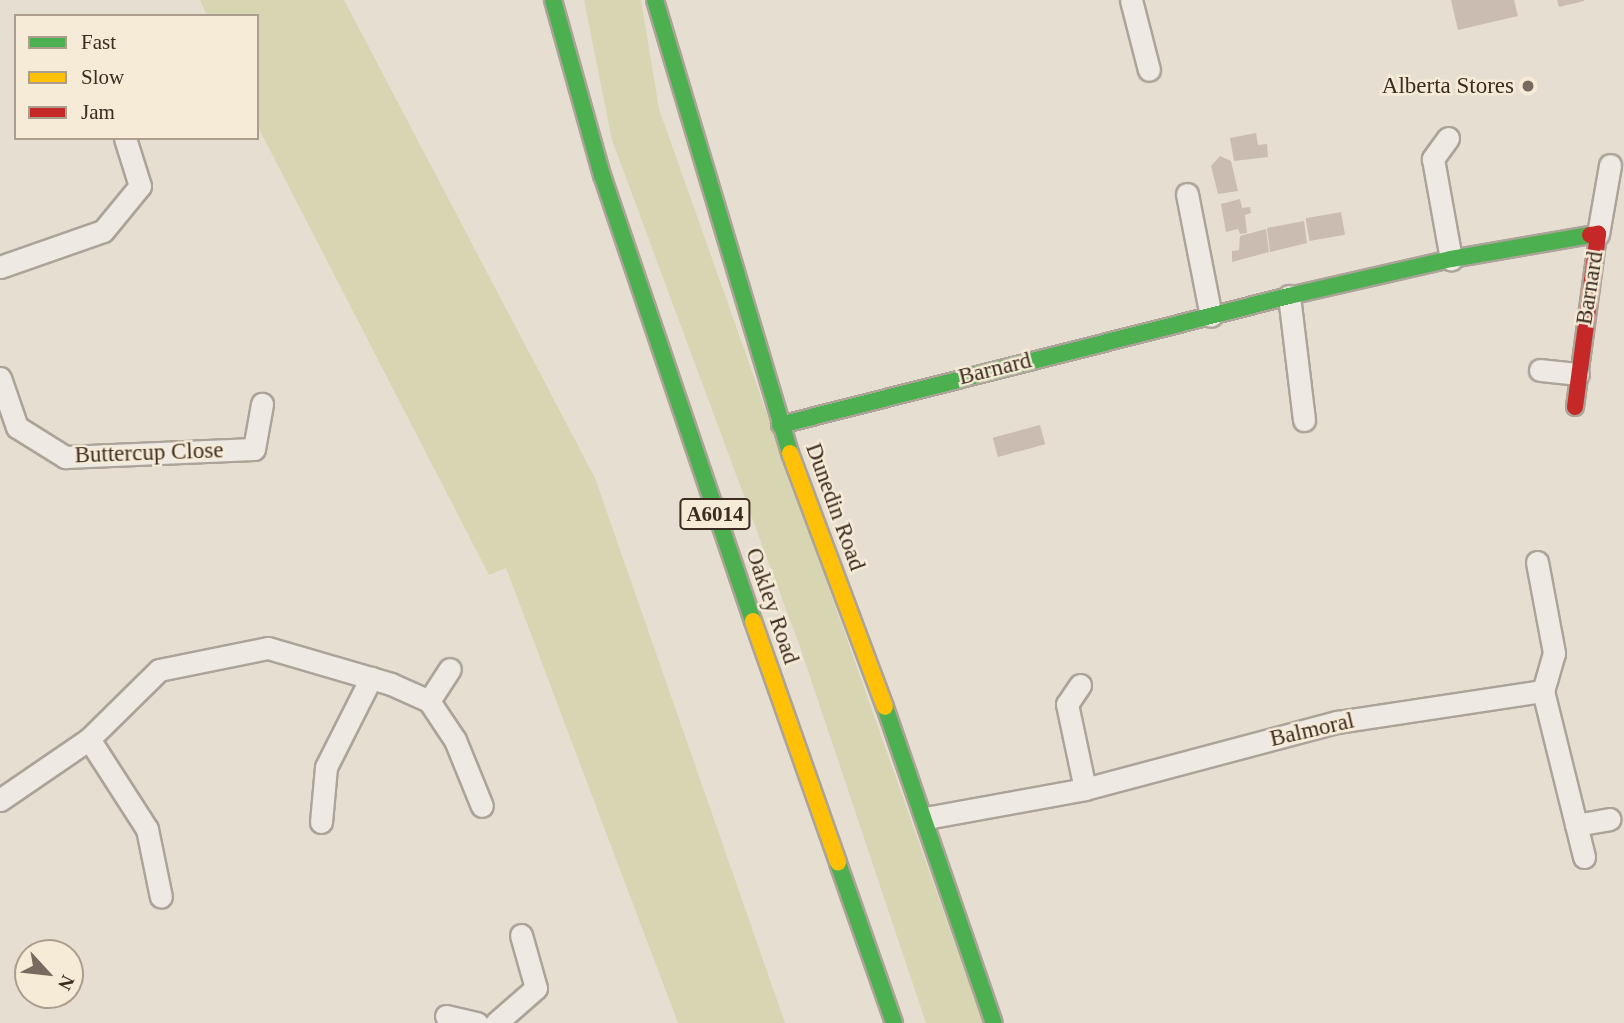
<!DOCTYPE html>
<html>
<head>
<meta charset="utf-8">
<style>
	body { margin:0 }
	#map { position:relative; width:1624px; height:1023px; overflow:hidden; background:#e6ded1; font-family:Georgia,serif }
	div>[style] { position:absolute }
	.green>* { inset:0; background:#d8d5b3 }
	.building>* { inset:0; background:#cabcb1; transform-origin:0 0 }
	.roads { filter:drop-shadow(2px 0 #aca399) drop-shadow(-2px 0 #aca399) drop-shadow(0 2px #aca399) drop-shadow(0 -2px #aca399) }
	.street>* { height:21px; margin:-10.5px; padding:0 10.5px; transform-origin:10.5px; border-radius:10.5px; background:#eee9e2 }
	.fast>* { height:16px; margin:-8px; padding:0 8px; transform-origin:8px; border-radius:8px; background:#4caf50 }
	.slow>* { height:16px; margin:-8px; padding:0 8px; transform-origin:8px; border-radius:8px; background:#ffc107 }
	.jam>* { height:16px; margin:-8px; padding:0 8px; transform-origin:8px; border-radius:8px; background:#c62828 }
	.dots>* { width:19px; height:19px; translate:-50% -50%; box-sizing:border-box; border:4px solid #f6ebd7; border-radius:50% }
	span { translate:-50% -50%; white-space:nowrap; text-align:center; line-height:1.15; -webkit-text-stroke:5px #f6ebd7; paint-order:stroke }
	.shield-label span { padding:2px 5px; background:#f6ebd7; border:2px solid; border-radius:5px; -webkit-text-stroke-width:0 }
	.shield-label { font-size:21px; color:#3c2b20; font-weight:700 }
	.poi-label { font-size:23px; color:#3c2b20 }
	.right { translate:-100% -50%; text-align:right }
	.street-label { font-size:23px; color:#3c2b20 }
	.legend { position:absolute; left:14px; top:14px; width:245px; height:126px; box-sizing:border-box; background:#f6ebd7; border:2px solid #ac9e8e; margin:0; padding:9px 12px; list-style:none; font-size:21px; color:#3c2b20 }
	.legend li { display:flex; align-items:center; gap:14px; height:35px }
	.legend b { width:35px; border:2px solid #ac9e8e }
	.north { position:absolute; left:14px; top:939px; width:70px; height:70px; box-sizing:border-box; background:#f6ebd7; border:2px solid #ac9e8e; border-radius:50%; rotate:117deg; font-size:19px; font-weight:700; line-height:28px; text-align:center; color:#3c2b20 }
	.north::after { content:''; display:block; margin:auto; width:24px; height:32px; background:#786a5e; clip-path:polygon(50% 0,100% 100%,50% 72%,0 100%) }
</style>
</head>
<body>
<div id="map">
	<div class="green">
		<div style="clip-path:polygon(200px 0,344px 0,595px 478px,785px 1023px,678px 1023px,506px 568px,489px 575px,257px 125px,257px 16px,207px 16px)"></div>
		<div style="clip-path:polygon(584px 0,641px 0,659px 109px,983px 1023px,926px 1023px,800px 647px,612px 140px)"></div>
	</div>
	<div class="building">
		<div style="clip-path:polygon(1451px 0,1514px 0,1518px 16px,1458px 30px)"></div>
		<div style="clip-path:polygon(1557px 0,1584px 0,1584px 1px,1559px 7px)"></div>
		<div style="clip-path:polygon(1256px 133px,1258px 145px,1267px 144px,1268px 157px,1234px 161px,1230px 138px)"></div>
		<div style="clip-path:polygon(1220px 156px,1231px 161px,1238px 191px,1218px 194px,1211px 166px)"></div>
		<div style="clip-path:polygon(1240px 199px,1242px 208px,1250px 207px,1251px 213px,1245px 215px,1247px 233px,1240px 234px,1238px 229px,1226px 232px,1221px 204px)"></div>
		<div style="left:1341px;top:212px;width:23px;height:36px;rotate:80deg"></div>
		<div style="clip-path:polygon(1304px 221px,1307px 243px,1270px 252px,1267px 228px)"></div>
		<div style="clip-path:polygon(1266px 229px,1269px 252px,1232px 262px,1232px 251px,1239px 250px,1240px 236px)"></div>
		<div style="left:1040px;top:425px;width:20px;height:49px;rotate:75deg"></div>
	</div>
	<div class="roads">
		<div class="street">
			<div style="left:1131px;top:0;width:72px;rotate:75.6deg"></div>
			<div style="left:1448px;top:138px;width:26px;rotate:126deg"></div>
			<div style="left:1433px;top:159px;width:102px;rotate:79.8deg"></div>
			<div style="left:1187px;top:194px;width:124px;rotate:78.9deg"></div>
			<div style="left:1598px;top:234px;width:70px;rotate:-80.1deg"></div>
			<div style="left:0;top:267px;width:109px;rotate:-19.3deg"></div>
			<div style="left:103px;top:231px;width:58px;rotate:-50.6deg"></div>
			<div style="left:140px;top:186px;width:50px;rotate:-107.4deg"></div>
			<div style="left:1289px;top:296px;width:125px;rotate:83.1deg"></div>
			<div style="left:1540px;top:370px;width:38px;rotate:6deg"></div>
			<div style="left:0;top:378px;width:52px;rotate:70.9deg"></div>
			<div style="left:17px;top:427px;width:57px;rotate:32deg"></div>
			<div style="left:65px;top:457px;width:189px;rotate:-2.4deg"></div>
			<div style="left:254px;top:449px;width:46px;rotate:-79.9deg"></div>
			<div style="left:1537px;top:562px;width:93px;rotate:79.4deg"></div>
			<div style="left:1554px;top:653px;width:40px;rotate:106deg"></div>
			<div style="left:1080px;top:685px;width:23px;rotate:124deg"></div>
			<div style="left:1067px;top:704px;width:87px;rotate:78deg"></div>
			<div style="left:429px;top:701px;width:38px;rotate:-57deg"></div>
			<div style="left:89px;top:739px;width:107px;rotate:57.2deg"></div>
			<div style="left:147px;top:829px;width:69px;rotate:78.4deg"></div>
			<div style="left:0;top:800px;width:108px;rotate:-34.4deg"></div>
			<div style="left:89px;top:739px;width:98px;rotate:-44.6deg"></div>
			<div style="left:159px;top:670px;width:111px;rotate:-11.4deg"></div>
			<div style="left:268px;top:648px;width:128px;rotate:16.3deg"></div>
			<div style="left:391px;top:684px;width:42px;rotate:24.1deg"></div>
			<div style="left:429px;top:701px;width:47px;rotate:56.3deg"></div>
			<div style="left:455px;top:740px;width:71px;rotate:67.8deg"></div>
			<div style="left:926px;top:818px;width:162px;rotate:-10.3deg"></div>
			<div style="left:1085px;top:789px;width:261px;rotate:-14.9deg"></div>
			<div style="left:1337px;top:722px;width:208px;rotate:-8.6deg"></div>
			<div style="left:1543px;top:691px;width:171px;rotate:76.1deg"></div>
			<div style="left:321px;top:822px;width:55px;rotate:-84.8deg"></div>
			<div style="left:326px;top:767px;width:100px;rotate:-63.2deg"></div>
			<div style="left:1576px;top:825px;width:34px;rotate:-10deg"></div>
			<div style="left:446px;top:1016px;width:32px;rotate:13deg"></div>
			<div style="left:496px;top:1023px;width:53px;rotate:-41.2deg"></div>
			<div style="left:536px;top:988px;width:55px;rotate:-105.8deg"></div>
		</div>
		<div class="fast">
			<div style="left:553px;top:0;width:182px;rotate:74.4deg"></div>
			<div style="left:602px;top:175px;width:471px;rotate:71.3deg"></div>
			<div style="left:655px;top:0;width:473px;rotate:73.4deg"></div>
			<div style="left:780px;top:425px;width:525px;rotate:-14.22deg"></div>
			<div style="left:1289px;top:296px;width:166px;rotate:-12.9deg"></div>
			<div style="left:1451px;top:259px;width:141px;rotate:-9.8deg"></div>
			<div style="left:885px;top:707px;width:334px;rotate:71deg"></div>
			<div style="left:838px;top:863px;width:170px;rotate:70.7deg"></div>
		</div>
		<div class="slow">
			<div style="left:790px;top:453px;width:271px;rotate:69.5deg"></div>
			<div style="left:753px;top:621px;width:256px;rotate:70.6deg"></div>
		</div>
		<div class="jam">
			<div style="left:1575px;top:407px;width:175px;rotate:-82.4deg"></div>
			<div style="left:1598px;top:234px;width:8px;rotate:173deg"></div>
		</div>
	</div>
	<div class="dots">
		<div style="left:1528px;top:86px;background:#786a5e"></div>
	</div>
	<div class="shield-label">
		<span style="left:715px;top:514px">A6014</span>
	</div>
	<div class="poi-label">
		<span class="right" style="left:1514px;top:86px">Alberta Stores</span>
	</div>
	<div class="street-label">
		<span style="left:1590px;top:288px;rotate:-81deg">Barnard</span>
		<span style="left:995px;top:369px;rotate:-14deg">Barnard</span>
		<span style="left:149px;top:453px;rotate:-2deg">Buttercup Close</span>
		<span style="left:835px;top:507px;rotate:70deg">Dunedin Road</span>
		<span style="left:772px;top:606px;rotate:71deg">Oakley Road</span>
		<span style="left:1312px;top:730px;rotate:-13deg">Balmoral</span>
	</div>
	<ul class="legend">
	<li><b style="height:9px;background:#4caf50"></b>Fast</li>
	<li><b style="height:9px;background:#ffc107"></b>Slow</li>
	<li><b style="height:9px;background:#c62828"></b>Jam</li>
	</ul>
	<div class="north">N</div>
</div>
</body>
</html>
